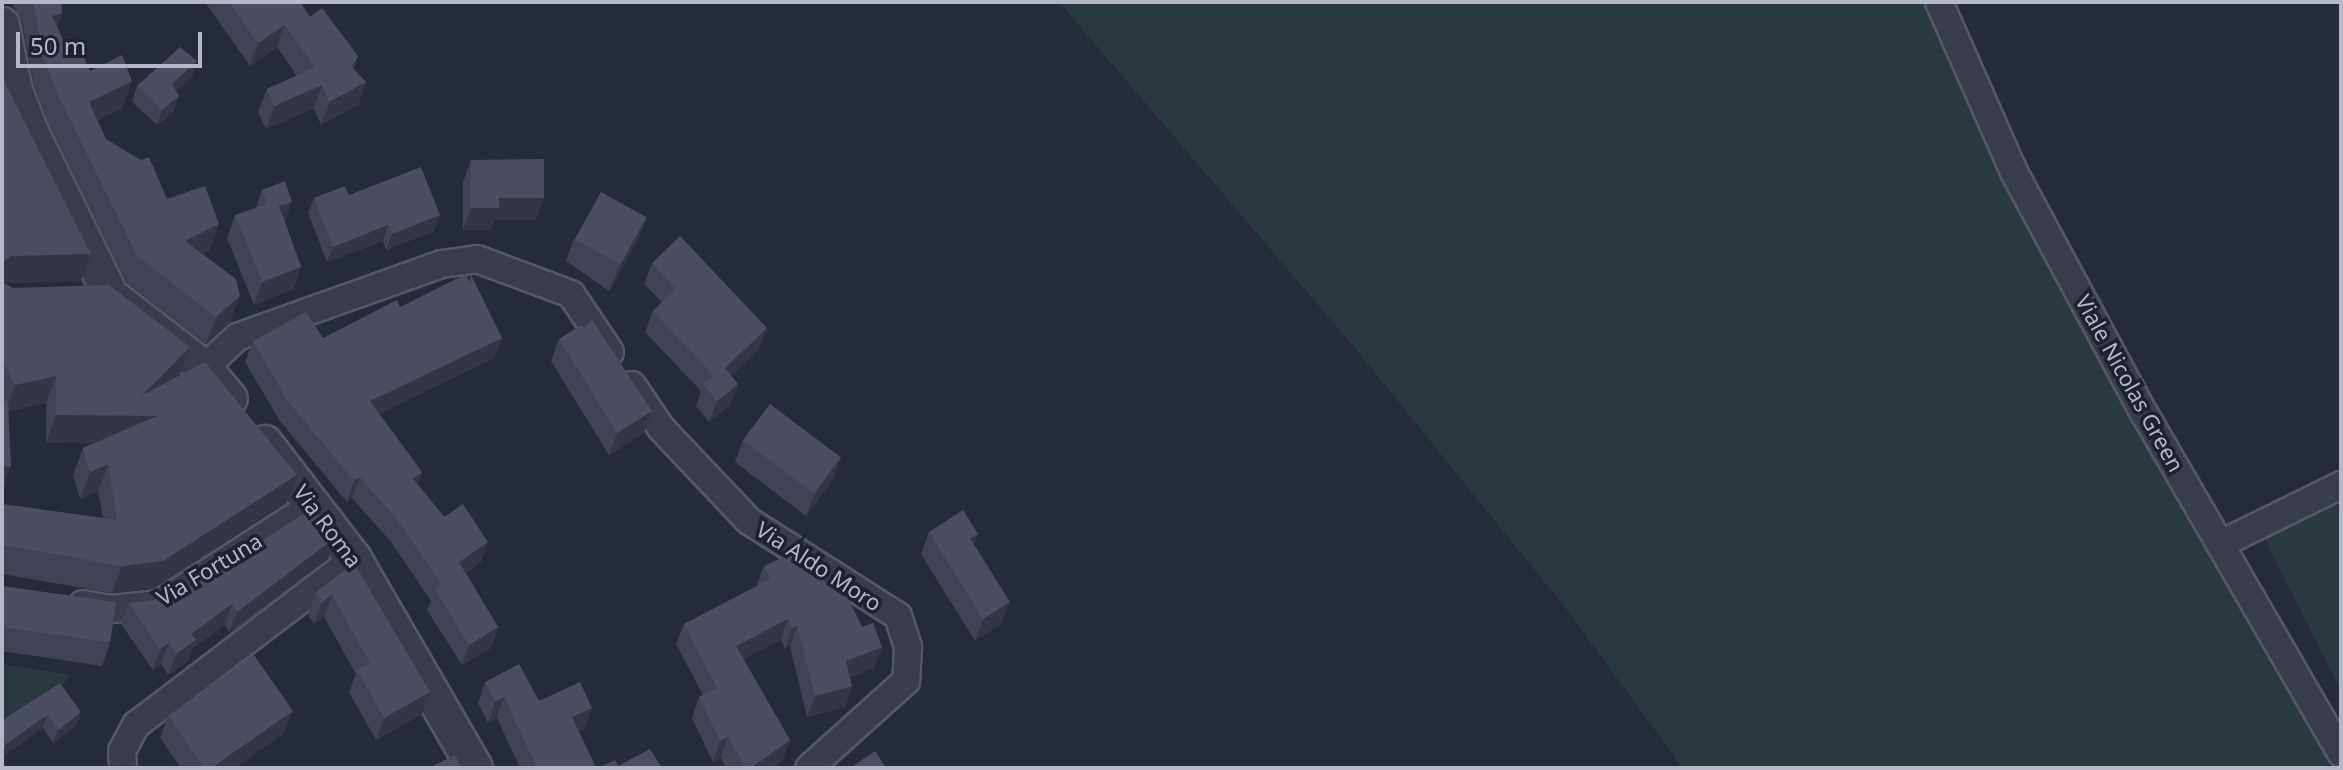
<!DOCTYPE html>
<html>
<head>
<meta charset="utf-8">
<style>
	body { margin:0 }
	#map { position:relative; width:2343px; height:770px; overflow:hidden; background:#262b3a; font-family:"Noto Sans",sans-serif }
	div>[style] { position:absolute }
	.green>* { inset:0; background:#2a393e }
	.roads { filter:drop-shadow(2px 0 #545865) drop-shadow(-2px 0 #545865) drop-shadow(0 2px #545865) drop-shadow(0 -2px #545865) }
	.minor>* { height:26px; margin:-13px; padding:0 13px; transform-origin:13px; border-radius:13px; background:#393d4a }
	.tertiary>* { height:34px; margin:-17px; padding:0 17px; transform-origin:17px; border-radius:17px; background:#393d4a }
	.wall>* { inset:0; background:#404353 }
	.shaded-wall>* { inset:0; background:#343743 }
	.building>* { inset:0; background:#4a4e60; transform-origin:0 0 }
	span { translate:-50% -50%; white-space:nowrap; text-align:center; line-height:1.15; -webkit-text-stroke:7px #1e222f; paint-order:stroke }
	.street-label { font-size:22px; color:#b5b8c6 }
	.frame { position:absolute; inset:0; border:4px solid #b5b8c6; pointer-events:none }
	.scale { position:absolute; left:16px; top:32px; width:186px; height:36px; box-sizing:border-box; border:4px solid #b5b8c6; border-top:0; padding-left:10px; font-size:24px; line-height:28px; white-space:nowrap; color:#b5b8c6; -webkit-text-stroke:6px #1e222f; paint-order:stroke }
</style>
</head>
<body>
<div id="map">
	<div class="green">
		<div style="clip-path:polygon(1059px 2px,1939px 2px,2014px 172px,2341px 753px,2341px 768px,1683px 768px,1564px 606px,1354px 347px)"></div>
		<div style="clip-path:polygon(2341px 497px,2341px 691px,2263px 536px)"></div>
		<div style="clip-path:polygon(2px 664px,71px 675px,60px 688px,2px 726px)"></div>
	</div>
	<div class="roads">
		<div class="minor">
			<div style="left:1939px;top:2px;width:186px;rotate:66.2deg"></div>
			<div style="left:2014px;top:172px;width:274px;rotate:61.7deg"></div>
			<div style="left:2144px;top:413px;width:393px;rotate:59.9deg"></div>
			<div style="left:204px;top:368px;width:45px;rotate:-43.2deg"></div>
			<div style="left:237px;top:337px;width:218px;rotate:-19.6deg"></div>
			<div style="left:442px;top:264px;width:35px;rotate:-8deg"></div>
			<div style="left:477px;top:259px;width:100px;rotate:20.4deg"></div>
			<div style="left:571px;top:294px;width:70px;rotate:56.1deg"></div>
			<div style="left:632px;top:385px;width:52px;rotate:56deg"></div>
			<div style="left:661px;top:428px;width:128px;rotate:46.6deg"></div>
			<div style="left:749px;top:521px;width:177px;rotate:32.5deg"></div>
			<div style="left:898px;top:616px;width:33px;rotate:72deg"></div>
			<div style="left:908px;top:647px;width:34px;rotate:93deg"></div>
			<div style="left:906px;top:681px;width:130px;rotate:138.1deg"></div>
			<div style="left:2221px;top:544px;width:134px;rotate:-26.2deg"></div>
			<div style="left:83px;top:604px;width:29px;rotate:10deg"></div>
			<div style="left:112px;top:609px;width:47px;rotate:-6.1deg"></div>
			<div style="left:159px;top:604px;width:184px;rotate:-32.8deg"></div>
			<div style="left:123px;top:768px;width:17px;rotate:-93deg"></div>
			<div style="left:122px;top:751px;width:30px;rotate:-62deg"></div>
			<div style="left:136px;top:725px;width:274px;rotate:-37.3deg"></div>
		</div>
		<div class="tertiary">
			<div style="left:2px;top:25px;width:67px;rotate:78.9deg"></div>
			<div style="left:15px;top:91px;width:42px;rotate:69deg"></div>
			<div style="left:30px;top:130px;width:185px;rotate:64deg"></div>
			<div style="left:111px;top:296px;width:118px;rotate:37.7deg"></div>
			<div style="left:204px;top:368px;width:40px;rotate:50deg"></div>
			<div style="left:265px;top:443px;width:146px;rotate:52.5deg"></div>
			<div style="left:354px;top:559px;width:241px;rotate:59.9deg"></div>
		</div>
	</div>
	<div class="wall">
		<div style="clip-path:polygon(11px 2px,61px 2px,62px 13px,57px 27px,71px 57px,90px 71px,132px 81px,122px 108px,97px 120px,106px 139px,167px 199px,219px 224px,209px 251px,203px 254px,230px 323px,206px 344px,127px 283px,48px 122px,34px 85px,22px 21px)"></div>
		<div style="clip-path:polygon(205px 2px,300px 2px,310px 17px,358px 56px,353px 69px,366px 82px,358px 105px,321px 125px,314px 108px,266px 129px,258px 112px,267px 89px,297px 76px,277px 47px,250px 66px)"></div>
		<div style="clip-path:polygon(2px 77px,81px 281px,4px 283px,180px 374px,177px 377px,287px 502px,154px 588px,112px 593px,2px 574px,2px 504px,103px 518px,98px 491px,80px 499px,73px 475px,83px 448px,94px 443px,46px 443px,46px 403px,8px 411px,2px 491px)"></div>
		<div style="clip-path:polygon(192px 77px,176px 91px,179px 96px,173px 112px,157px 125px,132px 102px,137px 86px)"></div>
		<div style="clip-path:polygon(471px 160px,536px 220px,494px 220px,491px 230px,463px 230px,463px 182px)"></div>
		<div style="clip-path:polygon(262px 190px,285px 222px,301px 267px,293px 289px,254px 305px,227px 238px,235px 215px,256px 208px)"></div>
		<div style="clip-path:polygon(349px 195px,434px 231px,386px 250px,383px 241px,327px 262px,308px 213px,314px 198px)"></div>
		<div style="clip-path:polygon(647px 217px,638px 240px,609px 291px,566px 261px,574px 239px)"></div>
		<div style="clip-path:polygon(652px 263px,767px 328px,759px 349px,731px 376px,738px 384px,730px 405px,709px 422px,696px 406px,701px 391px,645px 332px,653px 311px,662px 302px,644px 284px)"></div>
		<div style="clip-path:polygon(471px 275px,502px 338px,494px 358px,379px 414px,422px 472px,418px 484px,444px 517px,488px 542px,481px 562px,466px 573px,498px 627px,491px 648px,462px 665px,427px 610px,431px 601px,391px 542px,352px 498px,347px 502px,280px 421px,245px 362px,253px 341px,323px 338px,469px 280px)"></div>
		<div style="clip-path:polygon(559px 339px,652px 411px,644px 433px,609px 455px,551px 361px)"></div>
		<div style="clip-path:polygon(743px 440px,833px 480px,806px 516px,735px 462px)"></div>
		<div style="clip-path:polygon(929px 532px,978px 534px,974px 544px,1001px 624px,975px 641px,921px 554px)"></div>
		<div style="clip-path:polygon(328px 559px,238px 627px,229px 632px,225px 625px,193px 648px,188px 661px,168px 675px,161px 664px,153px 670px,121px 624px,129px 603px,175px 597px)"></div>
		<div style="clip-path:polygon(795px 561px,826px 584px,862px 627px,882px 647px,874px 668px,850px 677px,852px 686px,845px 707px,807px 717px,790px 646px,785px 649px,781px 640px,743px 659px,790px 740px,782px 761px,772px 768px,726px 768px,721px 758px,713px 762px,692px 718px,699px 697px,703px 695px,676px 644px,684px 624px,756px 587px,764px 566px)"></div>
		<div style="clip-path:polygon(354px 563px,430px 692px,422px 714px,376px 740px,349px 692px,356px 674px,324px 617px,314px 624px,308px 614px,316px 592px)"></div>
		<div style="clip-path:polygon(2px 586px,110px 644px,102px 666px,2px 651px)"></div>
		<div style="clip-path:polygon(485px 682px,539px 701px,592px 708px,584px 729px,579px 731px,596px 768px,520px 768px,497px 718px,488px 723px,478px 703px)"></div>
		<div style="clip-path:polygon(60px 683px,77px 725px,53px 743px,43px 728px,2px 757px,2px 723px)"></div>
		<div style="clip-path:polygon(168px 716px,284px 733px,235px 768px,181px 768px,160px 738px)"></div>
	</div>
	<div class="shaded-wall">
		<div style="clip-path:polygon(62px 13px,53px 40px,52px 16px)"></div>
		<div style="clip-path:polygon(285px 25px,277px 47px,250px 66px,258px 43px)"></div>
		<div style="clip-path:polygon(197px 61px,192px 77px,167px 100px,172px 84px)"></div>
		<div style="clip-path:polygon(132px 81px,122px 108px,79px 129px,89px 102px)"></div>
		<div style="clip-path:polygon(366px 82px,358px 105px,321px 125px,329px 102px)"></div>
		<div style="clip-path:polygon(322px 85px,314px 108px,266px 129px,274px 106px)"></div>
		<div style="clip-path:polygon(179px 96px,173px 112px,157px 125px,162px 110px)"></div>
		<div style="clip-path:polygon(499px 198px,544px 198px,536px 220px,494px 220px,491px 230px,463px 230px,471px 208px)"></div>
		<div style="clip-path:polygon(292px 202px,284px 224px,279px 206px)"></div>
		<div style="clip-path:polygon(440px 215px,434px 231px,386px 250px,392px 234px)"></div>
		<div style="clip-path:polygon(647px 217px,638px 240px,609px 291px,618px 269px)"></div>
		<div style="clip-path:polygon(219px 224px,209px 251px,175px 268px,185px 241px)"></div>
		<div style="clip-path:polygon(388px 225px,383px 241px,327px 262px,333px 247px)"></div>
		<div style="clip-path:polygon(91px 254px,81px 281px,2px 283px,2px 262px,11px 256px)"></div>
		<div style="clip-path:polygon(301px 267px,293px 289px,254px 305px,262px 282px)"></div>
		<div style="clip-path:polygon(240px 296px,230px 323px,206px 344px,216px 317px)"></div>
		<div style="clip-path:polygon(767px 328px,759px 349px,717px 389px,725px 368px)"></div>
		<div style="clip-path:polygon(502px 338px,494px 358px,362px 422px,370px 401px)"></div>
		<div style="clip-path:polygon(190px 347px,180px 374px,139px 416px,157px 416px,147px 444px,46px 443px,56px 415px,141px 396px)"></div>
		<div style="clip-path:polygon(56px 376px,46px 403px,5px 412px,15px 385px)"></div>
		<div style="clip-path:polygon(738px 384px,730px 405px,709px 422px,717px 401px)"></div>
		<div style="clip-path:polygon(652px 411px,644px 433px,609px 455px,617px 433px)"></div>
		<div style="clip-path:polygon(841px 458px,833px 480px,806px 516px,814px 494px)"></div>
		<div style="clip-path:polygon(108px 464px,98px 491px,80px 499px,90px 472px)"></div>
		<div style="clip-path:polygon(2px 466px,11px 467px,2px 491px)"></div>
		<div style="clip-path:polygon(422px 472px,415px 493px,413px 479px)"></div>
		<div style="clip-path:polygon(297px 475px,287px 502px,154px 588px,112px 593px,122px 566px)"></div>
		<div style="clip-path:polygon(360px 477px,352px 498px,347px 502px,354px 481px)"></div>
		<div style="clip-path:polygon(978px 534px,969px 556px,970px 538px)"></div>
		<div style="clip-path:polygon(335px 538px,328px 559px,229px 632px,237px 612px)"></div>
		<div style="clip-path:polygon(488px 542px,481px 562px,451px 583px,459px 562px)"></div>
		<div style="clip-path:polygon(332px 595px,324px 617px,314px 624px,322px 602px)"></div>
		<div style="clip-path:polygon(1010px 602px,1001px 624px,975px 641px,983px 619px)"></div>
		<div style="clip-path:polygon(232px 604px,225px 625px,193px 648px,188px 661px,168px 675px,176px 654px,191px 634px)"></div>
		<div style="clip-path:polygon(788px 619px,781px 640px,728px 667px,736px 646px)"></div>
		<div style="clip-path:polygon(797px 626px,790px 646px,785px 649px,792px 628px)"></div>
		<div style="clip-path:polygon(498px 627px,491px 648px,462px 665px,469px 645px)"></div>
		<div style="clip-path:polygon(169px 643px,161px 664px,153px 670px,160px 649px)"></div>
		<div style="clip-path:polygon(882px 647px,874px 668px,838px 682px,846px 661px)"></div>
		<div style="clip-path:polygon(852px 686px,845px 707px,807px 717px,815px 696px)"></div>
		<div style="clip-path:polygon(430px 692px,422px 714px,376px 740px,384px 718px)"></div>
		<div style="clip-path:polygon(504px 697px,497px 718px,488px 723px,495px 702px)"></div>
		<div style="clip-path:polygon(592px 708px,584px 729px,565px 738px,572px 717px)"></div>
		<div style="clip-path:polygon(293px 711px,284px 733px,235px 768px,211px 768px)"></div>
		<div style="clip-path:polygon(81px 712px,77px 725px,53px 743px,58px 730px)"></div>
		<div style="clip-path:polygon(47px 715px,43px 728px,2px 757px,6px 744px)"></div>
		<div style="clip-path:polygon(728px 737px,721px 758px,713px 762px,720px 741px)"></div>
		<div style="clip-path:polygon(790px 740px,782px 761px,772px 768px,751px 768px)"></div>
	</div>
	<div class="building">
		<div style="clip-path:polygon(33px 2px,61px 2px,62px 13px,52px 16px,71px 57px,83px 55px,90px 71px,122px 55px,132px 81px,89px 102px,106px 139px,141px 160px,149px 157px,167px 199px,205px 186px,219px 224px,185px 241px,236px 279px,240px 296px,216px 317px,137px 256px,58px 95px,44px 58px)"></div>
		<div style="clip-path:polygon(229px 2px,300px 2px,310px 17px,322px 8px,358px 56px,351px 66px,366px 82px,329px 102px,322px 85px,274px 106px,267px 89px,315px 67px,285px 25px,258px 43px)"></div>
		<div style="clip-path:polygon(180px 47px,197px 61px,172px 84px,179px 96px,162px 110px,137px 86px)"></div>
		<div style="clip-path:polygon(2px 51px,4px 61px,2px 75px)"></div>
		<div style="clip-path:polygon(2px 77px,91px 254px,11px 256px,2px 262px)"></div>
		<div style="clip-path:polygon(544px 159px,544px 198px,499px 198px,499px 208px,471px 208px,471px 160px)"></div>
		<div style="clip-path:polygon(421px 167px,440px 215px,392px 234px,388px 225px,333px 247px,314px 198px,345px 186px,349px 195px)"></div>
		<div style="clip-path:polygon(285px 181px,292px 202px,279px 206px,301px 267px,262px 282px,235px 215px,267px 204px,262px 190px)"></div>
		<div style="left:601px;top:192px;width:52px;height:54px;rotate:29deg"></div>
		<div style="clip-path:polygon(680px 236px,767px 328px,725px 368px,738px 384px,717px 401px,703px 384px,714px 376px,653px 311px,676px 289px,652px 263px)"></div>
		<div style="clip-path:polygon(466px 274px,471px 285px,471px 275px,502px 338px,370px 401px,422px 472px,413px 479px,444px 517px,463px 504px,488px 542px,459px 562px,498px 627px,469px 645px,435px 589px,442px 585px,398px 521px,360px 477px,354px 481px,287px 400px,253px 341px,306px 312px,323px 338px,397px 300px,400px 307px)"></div>
		<div style="clip-path:polygon(2px 282px,12px 288px,109px 285px,190px 347px,141px 396px,205px 362px,297px 475px,163px 561px,122px 566px,2px 545px,2px 504px,117px 520px,108px 464px,90px 472px,83px 448px,157px 416px,56px 415px,56px 376px,15px 385px,2px 360px)"></div>
		<div style="clip-path:polygon(592px 320px,652px 411px,617px 433px,559px 339px,581px 325px,584px 328px)"></div>
		<div style="clip-path:polygon(2px 401px,8px 401px,11px 467px,2px 466px)"></div>
		<div style="left:770px;top:404px;width:89px;height:45px;rotate:37deg"></div>
		<div style="clip-path:polygon(314px 507px,335px 538px,245px 606px,237px 612px,232px 604px,191px 634px,196px 640px,176px 654px,169px 643px,160px 649px,129px 603px,175px 597px)"></div>
		<div style="clip-path:polygon(963px 510px,978px 534px,970px 538px,1010px 602px,983px 619px,929px 532px)"></div>
		<div style="clip-path:polygon(792px 553px,795px 561px,811px 554px,826px 584px,839px 579px,862px 627px,873px 623px,882px 647px,846px 661px,852px 686px,815px 696px,797px 626px,792px 628px,788px 619px,736px 646px,790px 740px,751px 768px,746px 768px,728px 737px,720px 741px,699px 697px,717px 688px,684px 624px,770px 579px,764px 566px)"></div>
		<div style="clip-path:polygon(354px 563px,430px 692px,384px 718px,357px 670px,370px 663px,332px 595px,322px 602px,316px 592px)"></div>
		<div style="left:2px;top:586px;width:115px;height:41px;rotate:8deg"></div>
		<div style="clip-path:polygon(254px 655px,293px 711px,211px 768px,204px 768px,168px 716px)"></div>
		<div style="clip-path:polygon(519px 664px,539px 701px,580px 682px,592px 708px,572px 717px,596px 768px,537px 768px,504px 697px,495px 702px,485px 682px)"></div>
		<div style="clip-path:polygon(60px 683px,81px 712px,58px 730px,47px 715px,6px 744px,2px 738px,2px 723px,7px 717px)"></div>
		<div style="clip-path:polygon(650px 749px,662px 768px,598px 768px,615px 760px,618px 766px)"></div>
		<div style="clip-path:polygon(875px 751px,886px 768px,850px 768px)"></div>
		<div style="clip-path:polygon(455px 755px,462px 768px,429px 768px)"></div>
	</div>
	<div class="street-label">
		<span style="left:2130px;top:383px;rotate:61deg">Viale Nicolas Green</span>
		<span style="left:328px;top:526px;rotate:53deg">Via Roma</span>
		<span style="left:819px;top:566px;rotate:33deg">Via Aldo Moro</span>
		<span style="left:209px;top:569px;rotate:-31deg">Via Fortuna</span>
	</div>
	<div class="frame"></div>
	<div class="scale">50 m</div>
</div>
</body>
</html>
